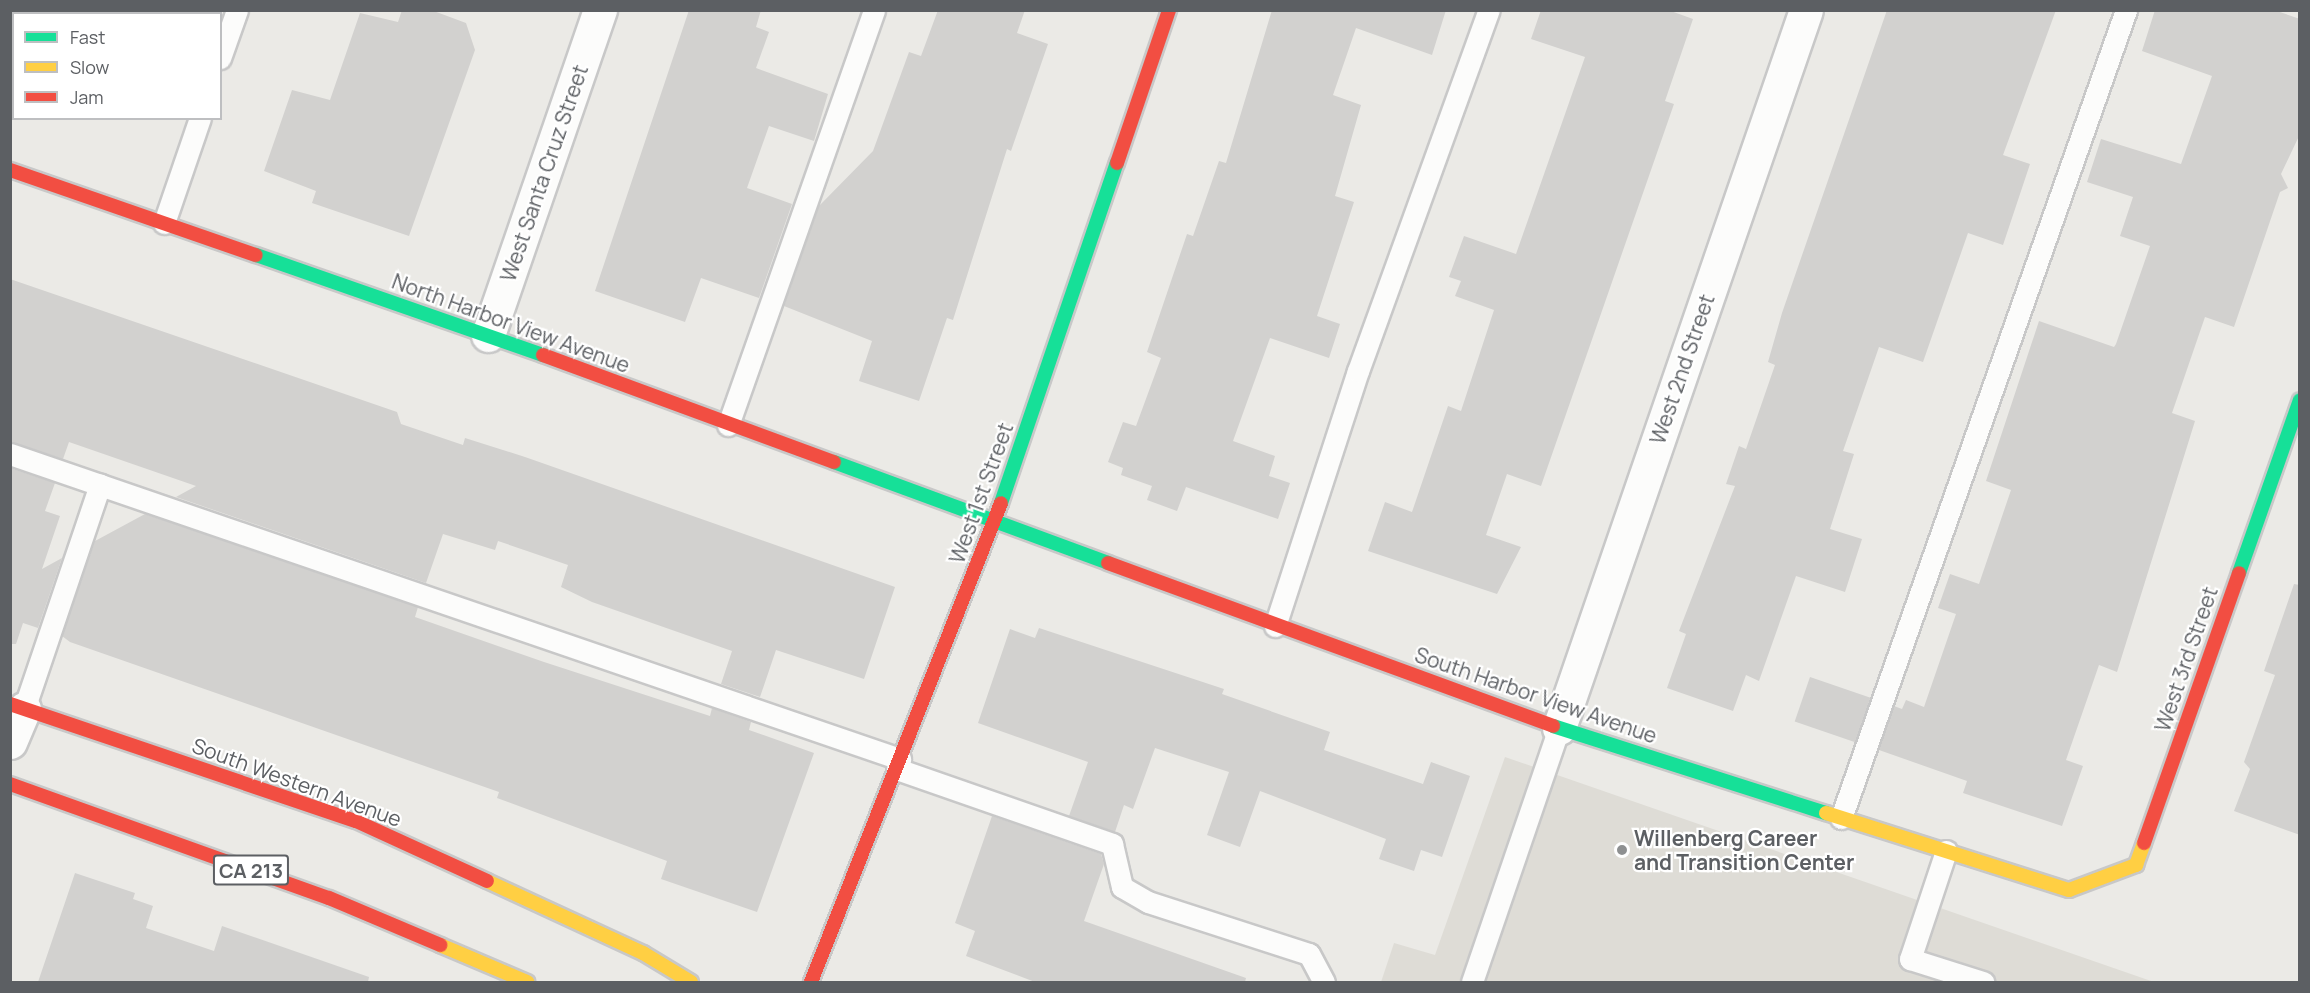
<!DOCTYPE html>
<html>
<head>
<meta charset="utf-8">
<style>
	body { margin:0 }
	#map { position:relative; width:2310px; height:993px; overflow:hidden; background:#ebeae6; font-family:Manrope,sans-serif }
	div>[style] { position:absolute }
	.education>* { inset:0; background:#dedcd6 }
	.building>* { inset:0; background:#d2d1cf; transform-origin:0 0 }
	.roads { filter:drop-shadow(2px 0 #c8c8c8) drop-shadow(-2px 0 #c8c8c8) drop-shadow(0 2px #c8c8c8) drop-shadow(0 -2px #c8c8c8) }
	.lane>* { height:21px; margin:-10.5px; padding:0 10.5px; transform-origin:10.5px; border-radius:10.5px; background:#fcfcfb }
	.street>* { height:33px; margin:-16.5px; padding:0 16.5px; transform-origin:16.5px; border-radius:16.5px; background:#fcfcfb }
	.fast>* { height:14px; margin:-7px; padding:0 7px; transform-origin:7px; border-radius:7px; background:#16e098 }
	.slow>* { height:14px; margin:-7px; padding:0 7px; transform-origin:7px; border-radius:7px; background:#ffcf43 }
	.jam>* { height:14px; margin:-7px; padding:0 7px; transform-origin:7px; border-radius:7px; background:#f24e42 }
	.dots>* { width:16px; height:16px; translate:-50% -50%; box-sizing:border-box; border:3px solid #fff; border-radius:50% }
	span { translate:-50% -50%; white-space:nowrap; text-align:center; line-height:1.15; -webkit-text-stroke:4.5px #fff; paint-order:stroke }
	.shield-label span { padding:2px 4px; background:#fff; border:2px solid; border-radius:4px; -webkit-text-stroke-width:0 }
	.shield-label { font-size:20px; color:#5c5f63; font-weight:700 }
	.street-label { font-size:21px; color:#5c5f63 }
	.poi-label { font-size:21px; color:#5c5f63; font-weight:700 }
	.left { translate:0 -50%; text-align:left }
	.frame { position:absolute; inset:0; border:12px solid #5c5f63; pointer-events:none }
	.legend { position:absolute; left:12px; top:12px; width:210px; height:108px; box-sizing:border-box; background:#fff; border:2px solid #bebfc1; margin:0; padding:8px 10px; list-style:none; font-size:18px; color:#5c5f63 }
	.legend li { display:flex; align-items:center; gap:12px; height:30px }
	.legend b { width:30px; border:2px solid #bebfc1 }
</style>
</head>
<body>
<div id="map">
	<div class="education">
		<div style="clip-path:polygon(1505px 757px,2154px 982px,1381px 982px,1394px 943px,1435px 955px)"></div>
	</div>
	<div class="building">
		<div style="clip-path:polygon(402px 10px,431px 10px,466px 23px,475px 50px,409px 236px,312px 203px,316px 191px,264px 171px,292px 90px,330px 100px,360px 13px,398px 22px)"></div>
		<div style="clip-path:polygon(689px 10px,761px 10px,756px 27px,769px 32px,756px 68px,828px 94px,814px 141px,769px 126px,747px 188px,792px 204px,759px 298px,701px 278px,685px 322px,595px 291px)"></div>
		<div style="clip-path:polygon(938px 10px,1025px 10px,1017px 33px,1048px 44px,1011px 151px,1007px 149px,953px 320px,947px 318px,919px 401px,859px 381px,872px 341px,784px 306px,819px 206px,873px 151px,909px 52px,921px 56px)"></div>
		<div style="clip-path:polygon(1272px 10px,1446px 10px,1432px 55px,1356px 28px,1333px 95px,1361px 105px,1335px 196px,1354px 202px,1317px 316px,1340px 324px,1329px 358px,1270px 338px,1233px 441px,1275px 456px,1269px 476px,1290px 483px,1278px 519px,1186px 487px,1177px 511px,1147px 500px,1152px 486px,1121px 475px,1123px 468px,1108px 462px,1123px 422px,1136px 426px,1161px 358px,1147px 352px,1187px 234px,1193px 236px,1219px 161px,1226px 163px)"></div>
		<div style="clip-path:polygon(1541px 10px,1668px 10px,1693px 19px,1665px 101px,1674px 104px,1541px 486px,1507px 474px,1486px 535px,1521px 547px,1497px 594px,1368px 551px,1385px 502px,1412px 512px,1448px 406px,1461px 411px,1494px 310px,1455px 296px,1461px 281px,1449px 277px,1464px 236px,1516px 254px,1585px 57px,1531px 39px)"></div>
		<div style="clip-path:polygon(1887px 10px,2056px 10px,2003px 155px,2030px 164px,2003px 245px,1968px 233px,1923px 362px,1879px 347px,1843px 451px,1854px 454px,1830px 529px,1862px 539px,1845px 592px,1796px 576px,1759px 681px,1746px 675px,1733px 711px,1667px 688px,1686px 634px,1679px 631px,1735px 486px,1726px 484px,1739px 446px,1746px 449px,1775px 365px,1768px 362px,1782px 313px)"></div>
		<div style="clip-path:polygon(2155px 10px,2274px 10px,2300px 19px,2300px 134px,2281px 174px,2288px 188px,2280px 192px,2234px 327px,2205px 317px,2172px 413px,2195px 421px,2117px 672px,2099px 665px,2066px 760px,2083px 766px,2062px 826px,1963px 793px,1967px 781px,1879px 750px,1894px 706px,1902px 709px,1906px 700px,1924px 707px,1956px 614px,1938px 608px,1950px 574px,1979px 584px,2011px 490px,1986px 481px,2039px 321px,2114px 347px,2116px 344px,2150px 246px,2120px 236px,2133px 197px,2087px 182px,2101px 139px,2181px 164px,2212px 76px,2142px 51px)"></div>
		<div style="clip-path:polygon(10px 279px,397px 412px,401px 424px,463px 445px,465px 438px,525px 457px,895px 587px,864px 679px,776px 650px,760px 697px,721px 684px,732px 651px,592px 602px,561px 587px,568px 565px,498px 541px,495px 550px,443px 534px,426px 583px,176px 497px,196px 486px,69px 442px,63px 459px,10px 442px)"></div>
		<div style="clip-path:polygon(10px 468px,55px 483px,45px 511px,60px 516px,42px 569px,62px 558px,38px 628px,23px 623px,16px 644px,10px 644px)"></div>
		<div style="clip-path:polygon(145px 514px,418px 607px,415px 617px,544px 662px,710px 716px,712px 708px,751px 722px,749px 730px,814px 753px,757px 912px,661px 879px,667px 861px,497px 798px,499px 792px,70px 642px,62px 636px,95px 541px)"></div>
		<div style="clip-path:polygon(2294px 584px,2300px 585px,2300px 835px,2234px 811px,2250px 769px,2244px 762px,2275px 675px,2264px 671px)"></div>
		<div style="clip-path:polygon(1039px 628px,1224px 689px,1222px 694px,1330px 732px,1324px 750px,1423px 784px,1431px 762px,1470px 776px,1442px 857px,1421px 850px,1414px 871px,1379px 859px,1386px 839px,1260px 791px,1240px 847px,1207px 835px,1229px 772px,1155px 748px,1133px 809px,1124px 805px,1115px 832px,1069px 816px,1088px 762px,978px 723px,1010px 629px,1035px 638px)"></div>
		<div style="left:1810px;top:677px;width:64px;height:47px;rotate:19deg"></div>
		<div style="clip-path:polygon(992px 816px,1101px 854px,1104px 864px,1084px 921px,1246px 978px,1245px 982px,1035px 982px,966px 956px,975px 931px,955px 923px)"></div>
		<div style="clip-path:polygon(75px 873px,135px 893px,133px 899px,153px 906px,146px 928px,214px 951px,222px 926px,369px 977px,368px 982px,38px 982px)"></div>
	</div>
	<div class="roads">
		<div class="lane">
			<div style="left:220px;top:58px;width:51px;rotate:-70.5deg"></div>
			<div style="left:164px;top:223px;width:111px;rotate:-71.1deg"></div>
			<div style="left:728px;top:425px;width:440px;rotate:-70.6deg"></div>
			<div style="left:10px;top:454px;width:941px;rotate:18.92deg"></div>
			<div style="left:1275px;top:626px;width:268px;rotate:-72deg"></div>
			<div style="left:1358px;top:371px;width:384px;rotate:-70.1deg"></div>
			<div style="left:24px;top:709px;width:237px;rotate:-71.3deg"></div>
			<div style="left:897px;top:769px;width:228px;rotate:19.2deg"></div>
			<div style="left:1112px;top:844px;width:44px;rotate:76.9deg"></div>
			<div style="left:1122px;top:887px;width:30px;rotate:30deg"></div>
			<div style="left:1148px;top:902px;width:169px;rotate:17.9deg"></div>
			<div style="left:1309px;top:954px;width:32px;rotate:62deg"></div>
			<div style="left:1841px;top:818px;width:857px;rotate:-70.57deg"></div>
			<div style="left:1946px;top:851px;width:114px;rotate:108.4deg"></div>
			<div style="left:1910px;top:959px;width:77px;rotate:17.5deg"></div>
			<div style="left:1472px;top:982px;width:268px;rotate:-71.1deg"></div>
		</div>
		<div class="street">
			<div style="left:488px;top:335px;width:344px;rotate:-71deg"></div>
			<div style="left:1559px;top:728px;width:759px;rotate:-71.02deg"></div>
			<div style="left:10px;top:742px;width:36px;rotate:-67deg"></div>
		</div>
		<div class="fast">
			<div style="left:256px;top:255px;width:304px;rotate:19.2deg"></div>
			<div style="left:834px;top:462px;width:292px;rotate:20.2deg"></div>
			<div style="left:1001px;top:503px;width:359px;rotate:-71.2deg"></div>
			<div style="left:2239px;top:573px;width:183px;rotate:-70.6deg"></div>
			<div style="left:1553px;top:726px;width:287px;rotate:17.7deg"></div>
		</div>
		<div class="slow">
			<div style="left:1826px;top:813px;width:255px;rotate:17.6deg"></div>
			<div style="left:2069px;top:890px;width:72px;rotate:-20.5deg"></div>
			<div style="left:2136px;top:865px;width:23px;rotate:-70deg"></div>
			<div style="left:487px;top:881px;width:172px;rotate:24.8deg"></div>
			<div style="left:643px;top:953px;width:56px;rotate:31.1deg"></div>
			<div style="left:440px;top:945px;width:95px;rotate:23deg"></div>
		</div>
		<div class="jam">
			<div style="left:1117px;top:163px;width:162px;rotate:-71.2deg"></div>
			<div style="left:10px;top:170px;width:260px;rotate:19.1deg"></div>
			<div style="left:543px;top:355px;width:310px;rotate:20.2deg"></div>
			<div style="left:1108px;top:563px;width:474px;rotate:20.1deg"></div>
			<div style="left:10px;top:704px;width:365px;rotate:18.7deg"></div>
			<div style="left:356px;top:821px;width:144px;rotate:24.6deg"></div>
			<div style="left:10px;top:784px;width:339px;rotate:19.7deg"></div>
			<div style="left:329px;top:898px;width:121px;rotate:22.9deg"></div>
			<div style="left:2144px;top:843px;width:286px;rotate:-70.6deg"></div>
			<div style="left:811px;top:982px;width:515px;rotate:-68.36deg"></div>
		</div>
	</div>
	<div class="dots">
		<div style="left:1622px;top:850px;background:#8e9091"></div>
	</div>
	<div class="shield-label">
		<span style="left:251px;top:870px">CA 213</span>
	</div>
	<div class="street-label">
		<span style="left:544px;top:173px;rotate:-71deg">West Santa Cruz Street</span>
		<span style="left:511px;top:323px;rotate:20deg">North Harbor View Avenue</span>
		<span style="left:1682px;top:369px;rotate:-71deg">West 2nd Street</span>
		<span style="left:981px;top:493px;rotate:-70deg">West 1st Street</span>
		<span style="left:2186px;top:659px;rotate:-71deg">West 3rd Street</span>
		<span style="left:1536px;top:695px;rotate:19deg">South Harbor View Avenue</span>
		<span style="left:297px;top:782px;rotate:20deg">South Western Avenue</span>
	</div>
	<div class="poi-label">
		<span class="left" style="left:1634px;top:850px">Willenberg Career<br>and Transition Center</span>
	</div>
	<div class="frame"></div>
	<ul class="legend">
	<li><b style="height:8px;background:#16e098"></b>Fast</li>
	<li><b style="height:8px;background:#ffcf43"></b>Slow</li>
	<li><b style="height:8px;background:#f24e42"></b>Jam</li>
	</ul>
</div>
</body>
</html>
